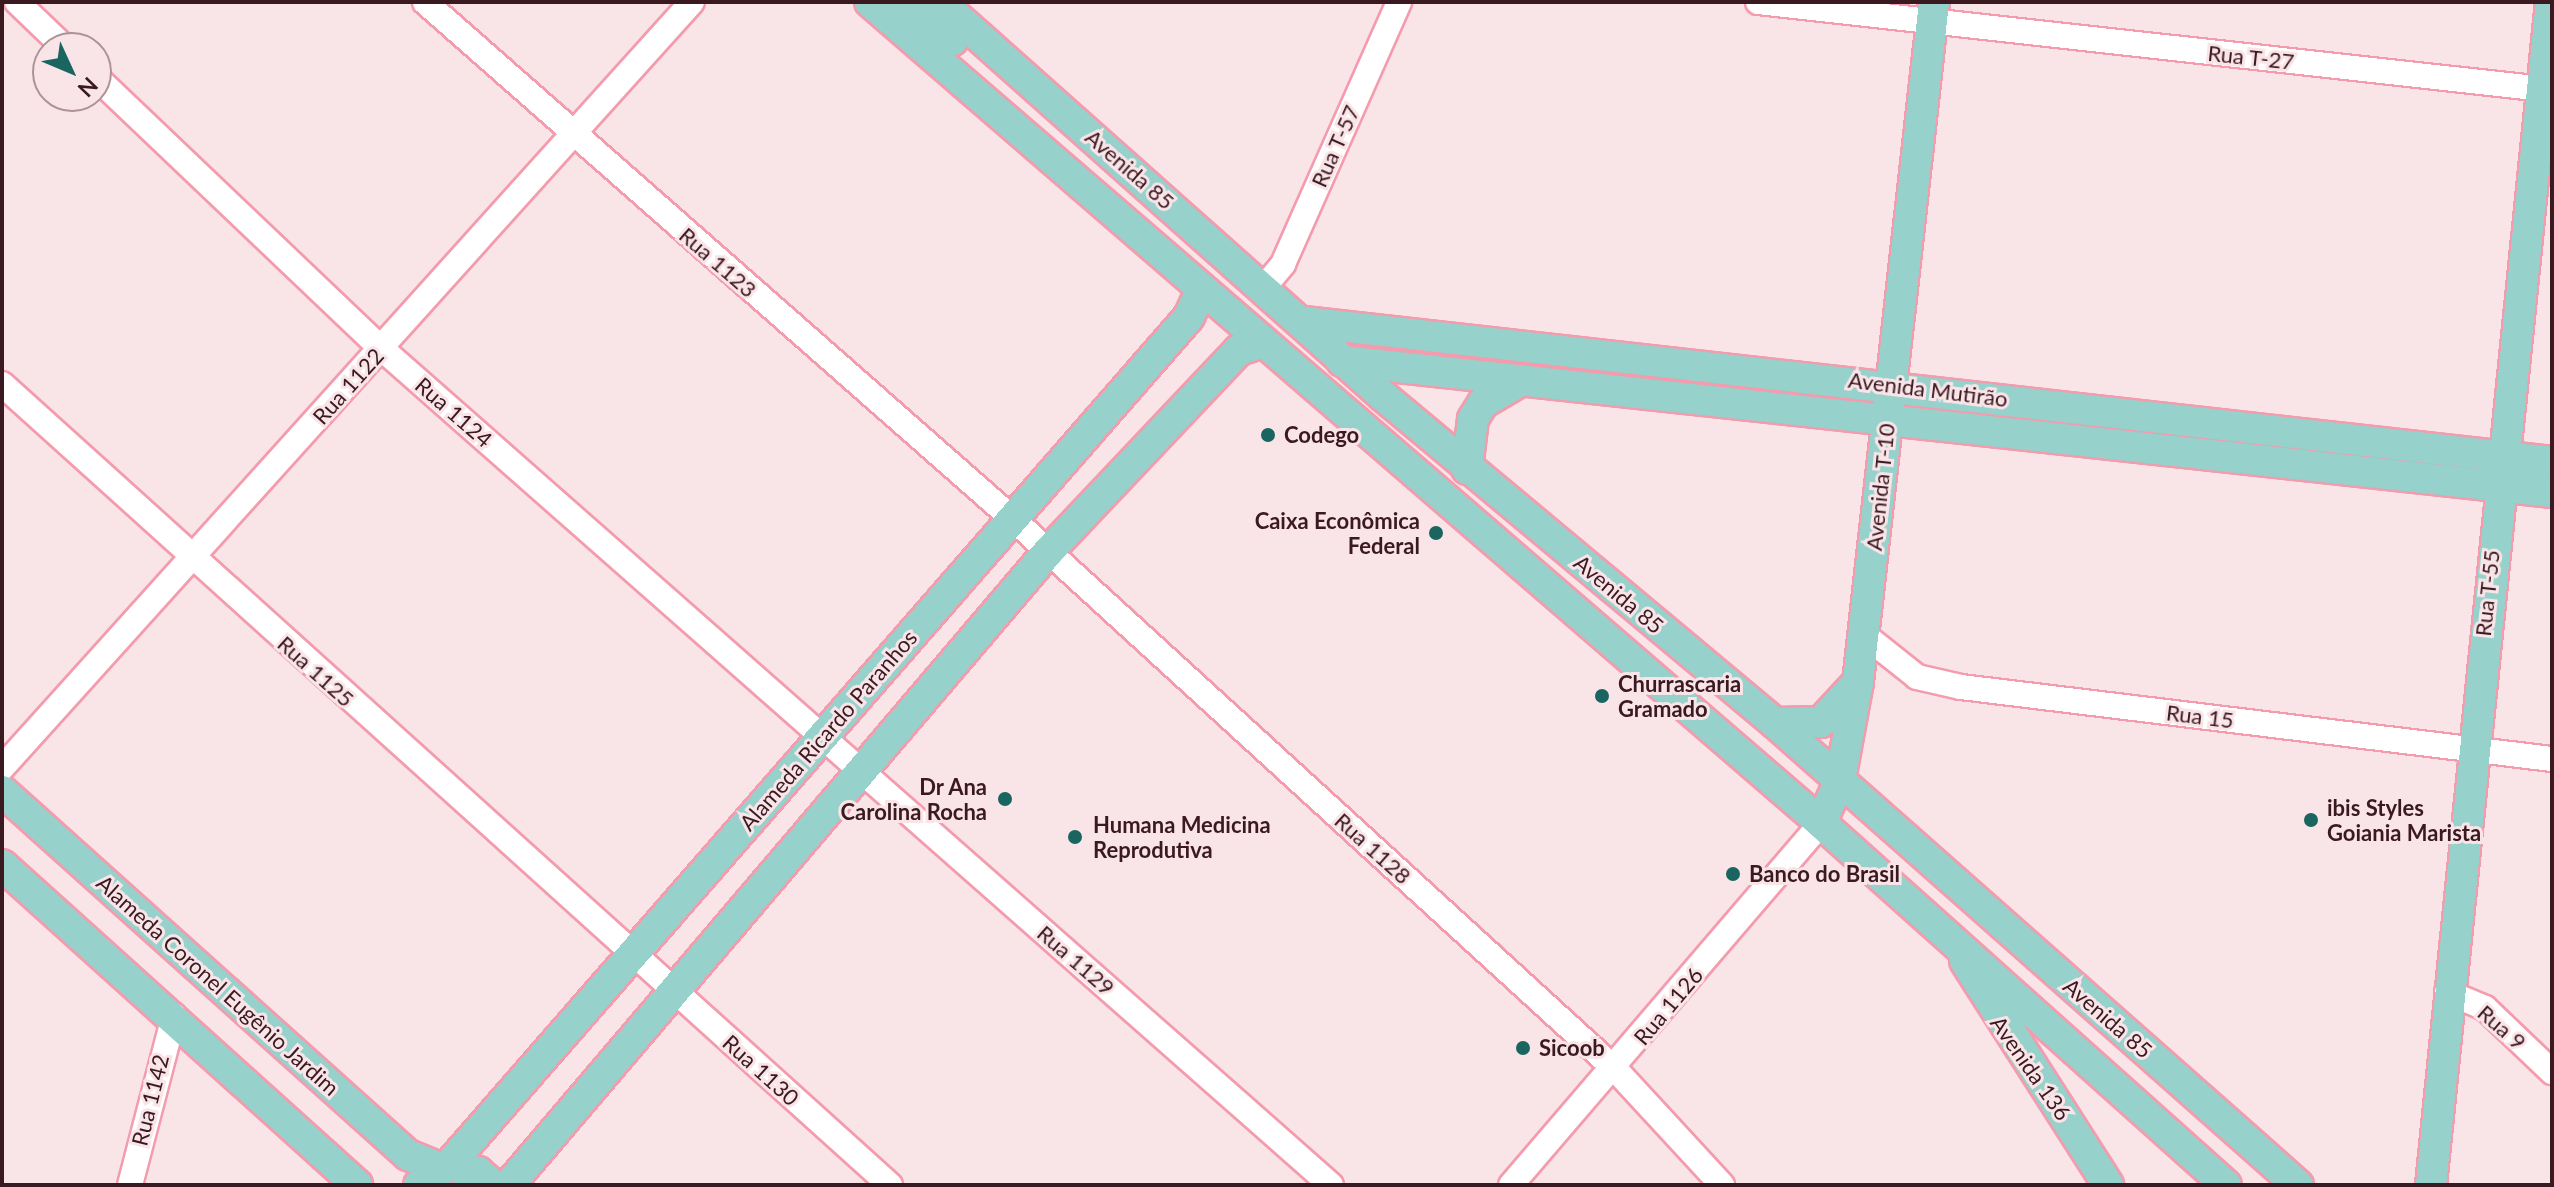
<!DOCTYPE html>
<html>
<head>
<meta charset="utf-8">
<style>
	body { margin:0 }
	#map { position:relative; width:2554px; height:1187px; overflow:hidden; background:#f9e5e8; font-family:Lato,sans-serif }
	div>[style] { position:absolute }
	.roads { filter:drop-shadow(2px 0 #f49bad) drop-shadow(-2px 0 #f49bad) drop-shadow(0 2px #f49bad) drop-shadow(0 -2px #f49bad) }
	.minor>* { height:24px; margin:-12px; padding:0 12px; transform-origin:12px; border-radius:12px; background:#fff }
	.major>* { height:30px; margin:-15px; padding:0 15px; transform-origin:15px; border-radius:15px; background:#96d1cb }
	.dots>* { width:22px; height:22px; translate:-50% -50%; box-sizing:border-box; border:4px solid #f9e5e8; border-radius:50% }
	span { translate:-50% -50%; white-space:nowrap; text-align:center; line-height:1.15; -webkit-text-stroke:6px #f9e5e8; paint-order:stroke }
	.street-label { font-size:22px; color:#3b1921 }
	.poi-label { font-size:22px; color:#3b1921; font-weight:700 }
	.left { translate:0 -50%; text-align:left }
	.right { translate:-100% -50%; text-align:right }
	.frame { position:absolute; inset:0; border:4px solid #3b1921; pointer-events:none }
	.north { position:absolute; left:32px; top:32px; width:80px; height:80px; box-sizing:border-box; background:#f9e5e8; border:2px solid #ad9398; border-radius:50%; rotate:134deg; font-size:22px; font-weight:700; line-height:32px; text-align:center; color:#3b1921 }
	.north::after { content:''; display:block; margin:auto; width:28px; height:36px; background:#1a655f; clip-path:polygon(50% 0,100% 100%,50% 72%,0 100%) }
</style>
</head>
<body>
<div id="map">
	<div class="roads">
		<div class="minor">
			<div style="left:17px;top:2px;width:66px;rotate:43.8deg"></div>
			<div style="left:425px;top:2px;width:784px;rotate:41.33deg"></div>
			<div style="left:1014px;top:520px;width:814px;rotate:42.41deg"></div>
			<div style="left:1615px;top:1069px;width:158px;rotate:47.3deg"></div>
			<div style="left:1758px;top:2px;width:799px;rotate:6.32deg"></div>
			<div style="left:96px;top:77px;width:393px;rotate:43.6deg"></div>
			<div style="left:381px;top:348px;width:1266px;rotate:41.38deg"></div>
			<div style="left:1264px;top:287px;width:30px;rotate:-50deg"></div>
			<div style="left:1283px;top:264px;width:287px;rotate:-66.1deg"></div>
			<div style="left:2px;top:384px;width:1196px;rotate:42.05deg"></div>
			<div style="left:1863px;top:634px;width:69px;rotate:38.5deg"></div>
			<div style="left:1917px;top:677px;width:45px;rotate:12.8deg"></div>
			<div style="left:1961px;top:687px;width:595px;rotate:6.95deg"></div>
			<div style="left:2px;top:768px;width:1031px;rotate:-47.99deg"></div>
			<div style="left:2447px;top:992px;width:41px;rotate:22.8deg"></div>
			<div style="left:2485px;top:1008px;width:93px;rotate:43.7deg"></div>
			<div style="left:130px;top:1185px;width:175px;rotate:-75.4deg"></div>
			<div style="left:1511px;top:1185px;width:477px;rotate:-49.4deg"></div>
		</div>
		<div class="major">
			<div style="left:870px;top:2px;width:1256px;rotate:40.8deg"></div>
			<div style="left:1821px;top:823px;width:543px;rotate:41.79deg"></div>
			<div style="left:909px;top:2px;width:58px;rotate:40.8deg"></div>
			<div style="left:940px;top:2px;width:593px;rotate:41.65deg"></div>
			<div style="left:1383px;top:396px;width:510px;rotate:39.83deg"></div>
			<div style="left:1775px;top:723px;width:698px;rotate:41.46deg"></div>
			<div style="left:1304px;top:322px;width:1256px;rotate:6.4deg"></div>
			<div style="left:1342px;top:361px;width:1217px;rotate:6.18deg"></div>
			<div style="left:1467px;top:469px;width:50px;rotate:-83.2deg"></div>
			<div style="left:1473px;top:419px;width:19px;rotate:-58deg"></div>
			<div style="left:1483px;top:403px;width:45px;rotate:-30.5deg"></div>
			<div style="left:1775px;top:723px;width:46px;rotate:-1.2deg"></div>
			<div style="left:1821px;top:722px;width:53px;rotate:-47.3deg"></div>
			<div style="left:2px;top:791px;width:545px;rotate:41.88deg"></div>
			<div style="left:408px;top:1155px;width:35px;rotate:22deg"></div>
			<div style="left:1821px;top:823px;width:47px;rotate:-66.2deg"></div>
			<div style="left:1840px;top:780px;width:100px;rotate:-79.6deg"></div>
			<div style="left:1858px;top:682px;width:684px;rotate:-83.62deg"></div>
			<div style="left:2px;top:865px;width:478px;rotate:42deg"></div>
			<div style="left:1965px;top:961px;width:266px;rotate:57.4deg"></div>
			<div style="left:448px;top:1166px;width:1127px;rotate:-48.89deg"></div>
			<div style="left:1189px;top:317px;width:30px;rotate:-66deg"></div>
			<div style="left:419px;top:1185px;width:35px;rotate:-33deg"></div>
			<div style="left:448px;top:1166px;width:31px;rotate:11deg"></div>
			<div style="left:478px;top:1172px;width:20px;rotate:41deg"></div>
			<div style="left:509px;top:1185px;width:831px;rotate:-49.59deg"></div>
			<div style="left:1048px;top:552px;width:278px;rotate:-46.6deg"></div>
			<div style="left:1239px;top:350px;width:23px;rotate:-18deg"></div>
			<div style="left:2431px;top:1185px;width:1189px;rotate:-84.21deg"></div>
		</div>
	</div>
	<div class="dots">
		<div style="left:1268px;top:435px;background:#1a655f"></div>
		<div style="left:1436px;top:533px;background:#1a655f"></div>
		<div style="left:1602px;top:696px;background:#1a655f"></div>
		<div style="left:1005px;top:799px;background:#1a655f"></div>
		<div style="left:2311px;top:820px;background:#1a655f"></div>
		<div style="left:1075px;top:837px;background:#1a655f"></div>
		<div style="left:1733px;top:874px;background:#1a655f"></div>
		<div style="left:1523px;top:1048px;background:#1a655f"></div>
	</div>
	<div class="street-label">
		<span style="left:2251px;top:57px;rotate:6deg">Rua T-27</span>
		<span style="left:1335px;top:146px;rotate:-66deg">Rua T-57</span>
		<span style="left:1130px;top:169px;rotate:41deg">Avenida 85</span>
		<span style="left:718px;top:262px;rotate:41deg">Rua 1123</span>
		<span style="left:348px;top:386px;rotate:-48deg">Rua 1122</span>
		<span style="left:1928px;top:389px;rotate:7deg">Avenida Mutirão</span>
		<span style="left:454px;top:412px;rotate:41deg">Rua 1124</span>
		<span style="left:1880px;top:487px;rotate:-84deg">Avenida T-10</span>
		<span style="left:2487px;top:593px;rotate:-84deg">Rua T-55</span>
		<span style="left:1619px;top:594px;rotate:40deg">Avenida 85</span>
		<span style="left:316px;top:671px;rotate:42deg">Rua 1125</span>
		<span style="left:2200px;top:716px;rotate:7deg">Rua 15</span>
		<span style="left:828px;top:730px;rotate:-49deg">Alameda Ricardo Paranhos</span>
		<span style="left:1373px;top:848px;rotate:42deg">Rua 1128</span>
		<span style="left:1076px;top:960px;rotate:41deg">Rua 1129</span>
		<span style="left:218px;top:985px;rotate:42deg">Alameda Coronel Eugênio Jardim</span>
		<span style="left:1668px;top:1006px;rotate:-50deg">Rua 1126</span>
		<span style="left:2108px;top:1018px;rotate:41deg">Avenida 85</span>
		<span style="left:2502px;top:1027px;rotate:41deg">Rua 9</span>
		<span style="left:2031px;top:1068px;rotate:55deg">Avenida 136</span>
		<span style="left:761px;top:1070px;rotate:42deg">Rua 1130</span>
		<span style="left:150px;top:1100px;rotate:-76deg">Rua 1142</span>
	</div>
	<div class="poi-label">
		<span class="left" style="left:1284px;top:435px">Codego</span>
		<span class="right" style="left:1420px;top:533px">Caixa Econômica<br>Federal</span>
		<span class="left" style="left:1618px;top:696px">Churrascaria<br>Gramado</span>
		<span class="right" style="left:987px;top:799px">Dr Ana<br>Carolina Rocha</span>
		<span class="left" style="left:2327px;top:820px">ibis Styles<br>Goiania Marista</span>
		<span class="left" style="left:1093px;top:837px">Humana Medicina<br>Reprodutiva</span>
		<span class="left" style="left:1749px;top:874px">Banco do Brasil</span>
		<span class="left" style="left:1539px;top:1048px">Sicoob</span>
	</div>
	<div class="frame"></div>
	<div class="north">N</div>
</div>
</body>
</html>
